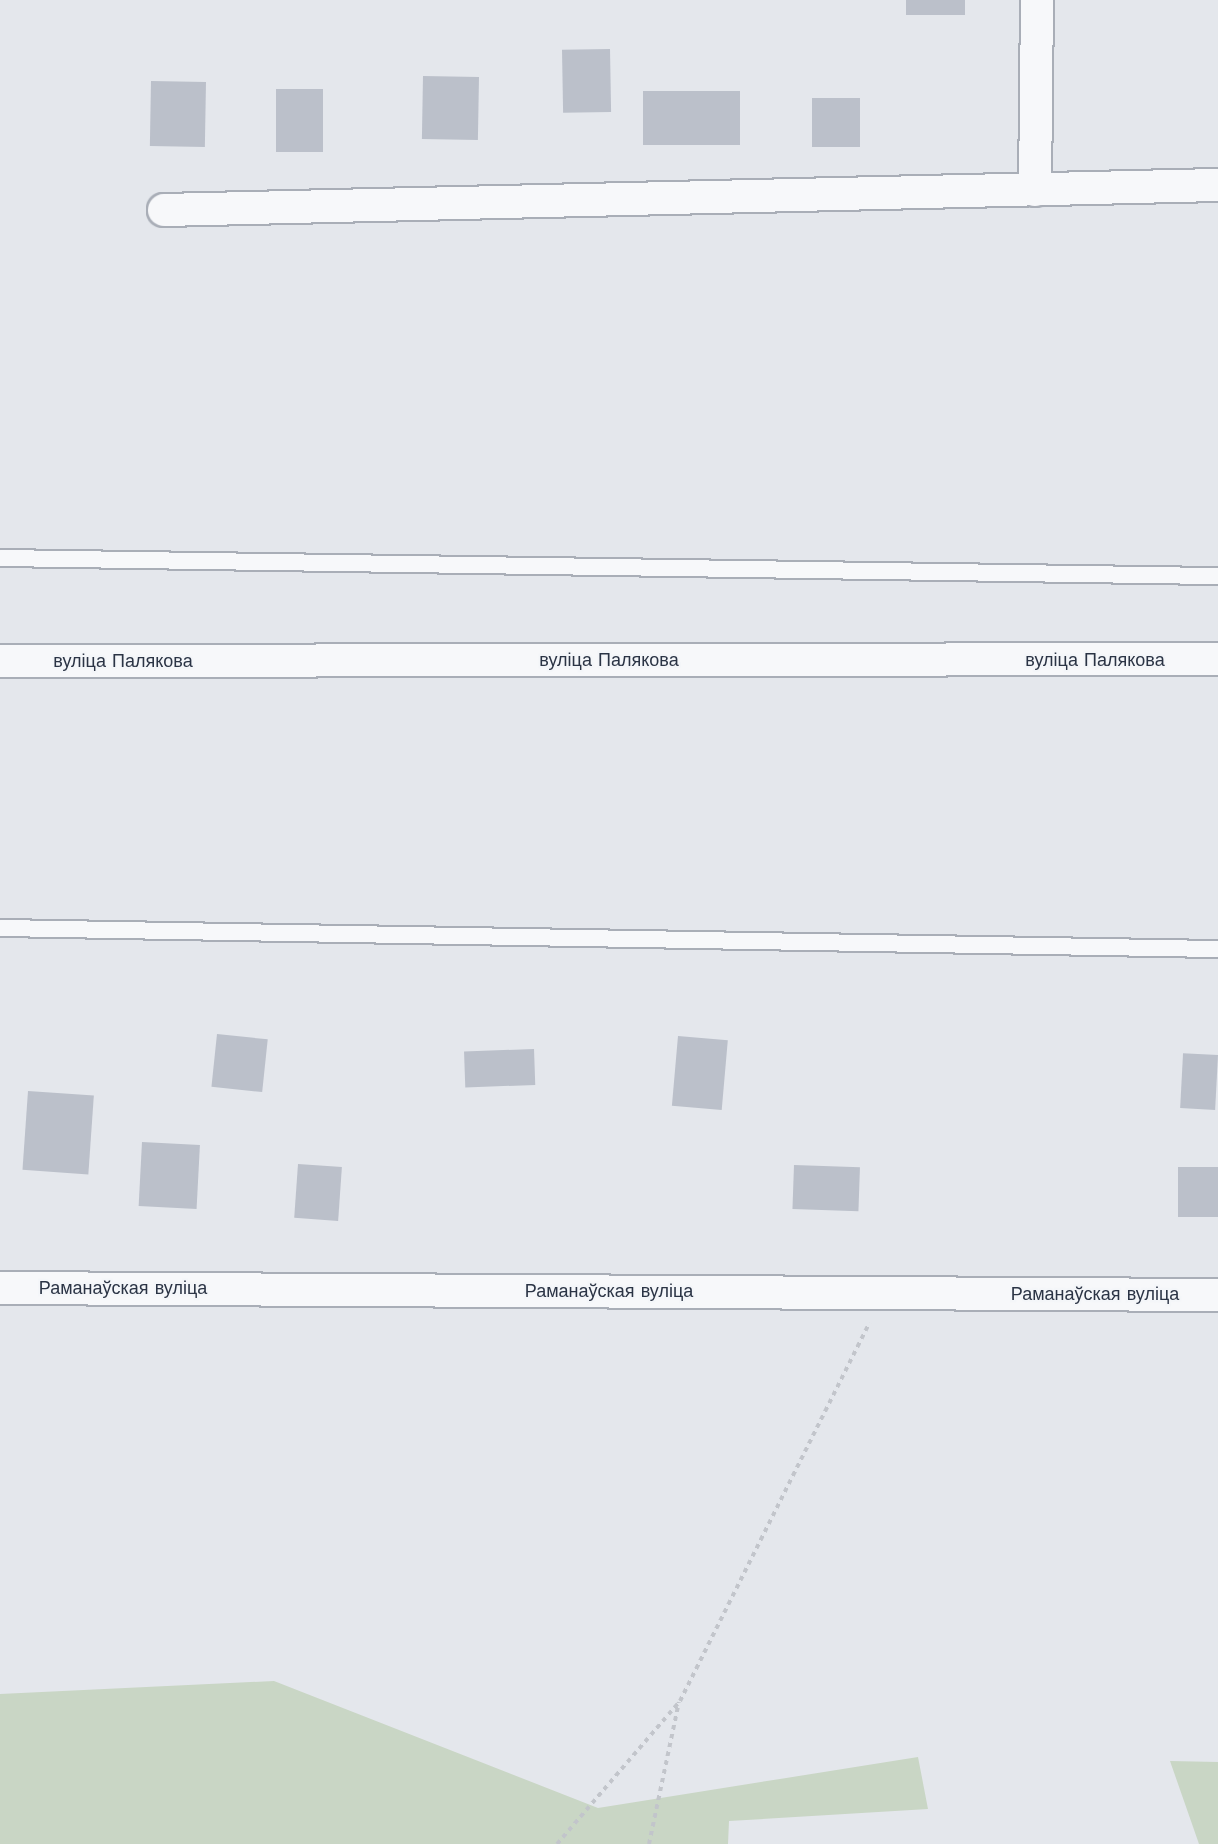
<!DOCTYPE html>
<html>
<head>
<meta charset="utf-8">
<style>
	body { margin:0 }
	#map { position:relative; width:1218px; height:1844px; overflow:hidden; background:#e4e7ec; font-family:"Work Sans",sans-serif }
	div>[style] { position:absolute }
	.green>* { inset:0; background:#c9d6c5 }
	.building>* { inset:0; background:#bbc0ca; transform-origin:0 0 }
	.path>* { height:4px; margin-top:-2px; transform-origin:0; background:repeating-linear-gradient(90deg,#c2c5cb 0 4.5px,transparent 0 9px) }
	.roads { filter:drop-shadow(2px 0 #a9aeb7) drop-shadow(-2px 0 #a9aeb7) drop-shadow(0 2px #a9aeb7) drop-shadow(0 -2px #a9aeb7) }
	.service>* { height:16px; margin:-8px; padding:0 8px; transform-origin:8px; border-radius:8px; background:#f7f8fa }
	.minor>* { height:32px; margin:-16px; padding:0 16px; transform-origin:16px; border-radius:16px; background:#f7f8fa }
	span { translate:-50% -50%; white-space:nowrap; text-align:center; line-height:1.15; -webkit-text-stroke:4.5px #f4f6f9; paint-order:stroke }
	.street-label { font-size:18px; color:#2b3445 }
</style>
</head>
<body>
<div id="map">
	<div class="green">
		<div style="clip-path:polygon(274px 1681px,598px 1808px,918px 1757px,928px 1809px,729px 1821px,728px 1844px,0 1844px,0 1694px)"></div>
		<div style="clip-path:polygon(1170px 1761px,1218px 1762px,1218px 1844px,1199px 1844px)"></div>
	</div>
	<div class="building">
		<div style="left:906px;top:0;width:59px;height:15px"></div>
		<div style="left:610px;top:49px;width:63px;height:48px;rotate:89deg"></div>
		<div style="left:423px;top:76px;width:56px;height:63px;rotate:1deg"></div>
		<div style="left:151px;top:81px;width:55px;height:65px;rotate:1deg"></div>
		<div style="left:276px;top:89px;width:47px;height:63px"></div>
		<div style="left:643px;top:91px;width:97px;height:54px"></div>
		<div style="left:860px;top:98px;width:49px;height:48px;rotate:90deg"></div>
		<div style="left:217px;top:1034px;width:51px;height:53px;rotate:6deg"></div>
		<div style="left:678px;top:1036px;width:50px;height:70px;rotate:5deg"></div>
		<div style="left:534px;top:1049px;width:36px;height:70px;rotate:88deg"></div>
		<div style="left:1218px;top:1055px;width:55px;height:35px;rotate:93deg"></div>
		<div style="left:28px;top:1091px;width:66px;height:79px;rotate:4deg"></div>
		<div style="left:142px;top:1142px;width:58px;height:64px;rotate:3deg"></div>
		<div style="left:298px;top:1164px;width:44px;height:54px;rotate:4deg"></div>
		<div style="left:794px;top:1165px;width:66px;height:44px;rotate:2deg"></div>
		<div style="left:1178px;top:1167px;width:40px;height:50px"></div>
	</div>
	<div class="path">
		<div style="left:557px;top:1844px;width:189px;rotate:-49.3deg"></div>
		<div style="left:680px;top:1701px;width:423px;rotate:-63.4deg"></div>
		<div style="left:649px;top:1844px;width:145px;rotate:-78.1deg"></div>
	</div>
	<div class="roads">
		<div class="service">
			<div style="left:0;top:558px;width:1218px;rotate:0.85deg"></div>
			<div style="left:0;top:928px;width:1218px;rotate:0.99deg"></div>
		</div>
		<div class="minor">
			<div style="left:1035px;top:190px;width:190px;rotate:-89.4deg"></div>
			<div style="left:164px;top:210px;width:1054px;rotate:-1.36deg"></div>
			<div style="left:0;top:661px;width:1218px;rotate:-0.09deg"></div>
			<div style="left:0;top:1288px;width:1218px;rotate:0.33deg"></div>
		</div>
	</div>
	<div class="street-label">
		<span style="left:609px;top:660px">вуліца Палякова</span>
		<span style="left:1095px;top:660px">вуліца Палякова</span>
		<span style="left:123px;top:661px">вуліца Палякова</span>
		<span style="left:123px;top:1288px">Раманаўская вуліца</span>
		<span style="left:609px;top:1291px">Раманаўская вуліца</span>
		<span style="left:1095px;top:1294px">Раманаўская вуліца</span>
	</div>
</div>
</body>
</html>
